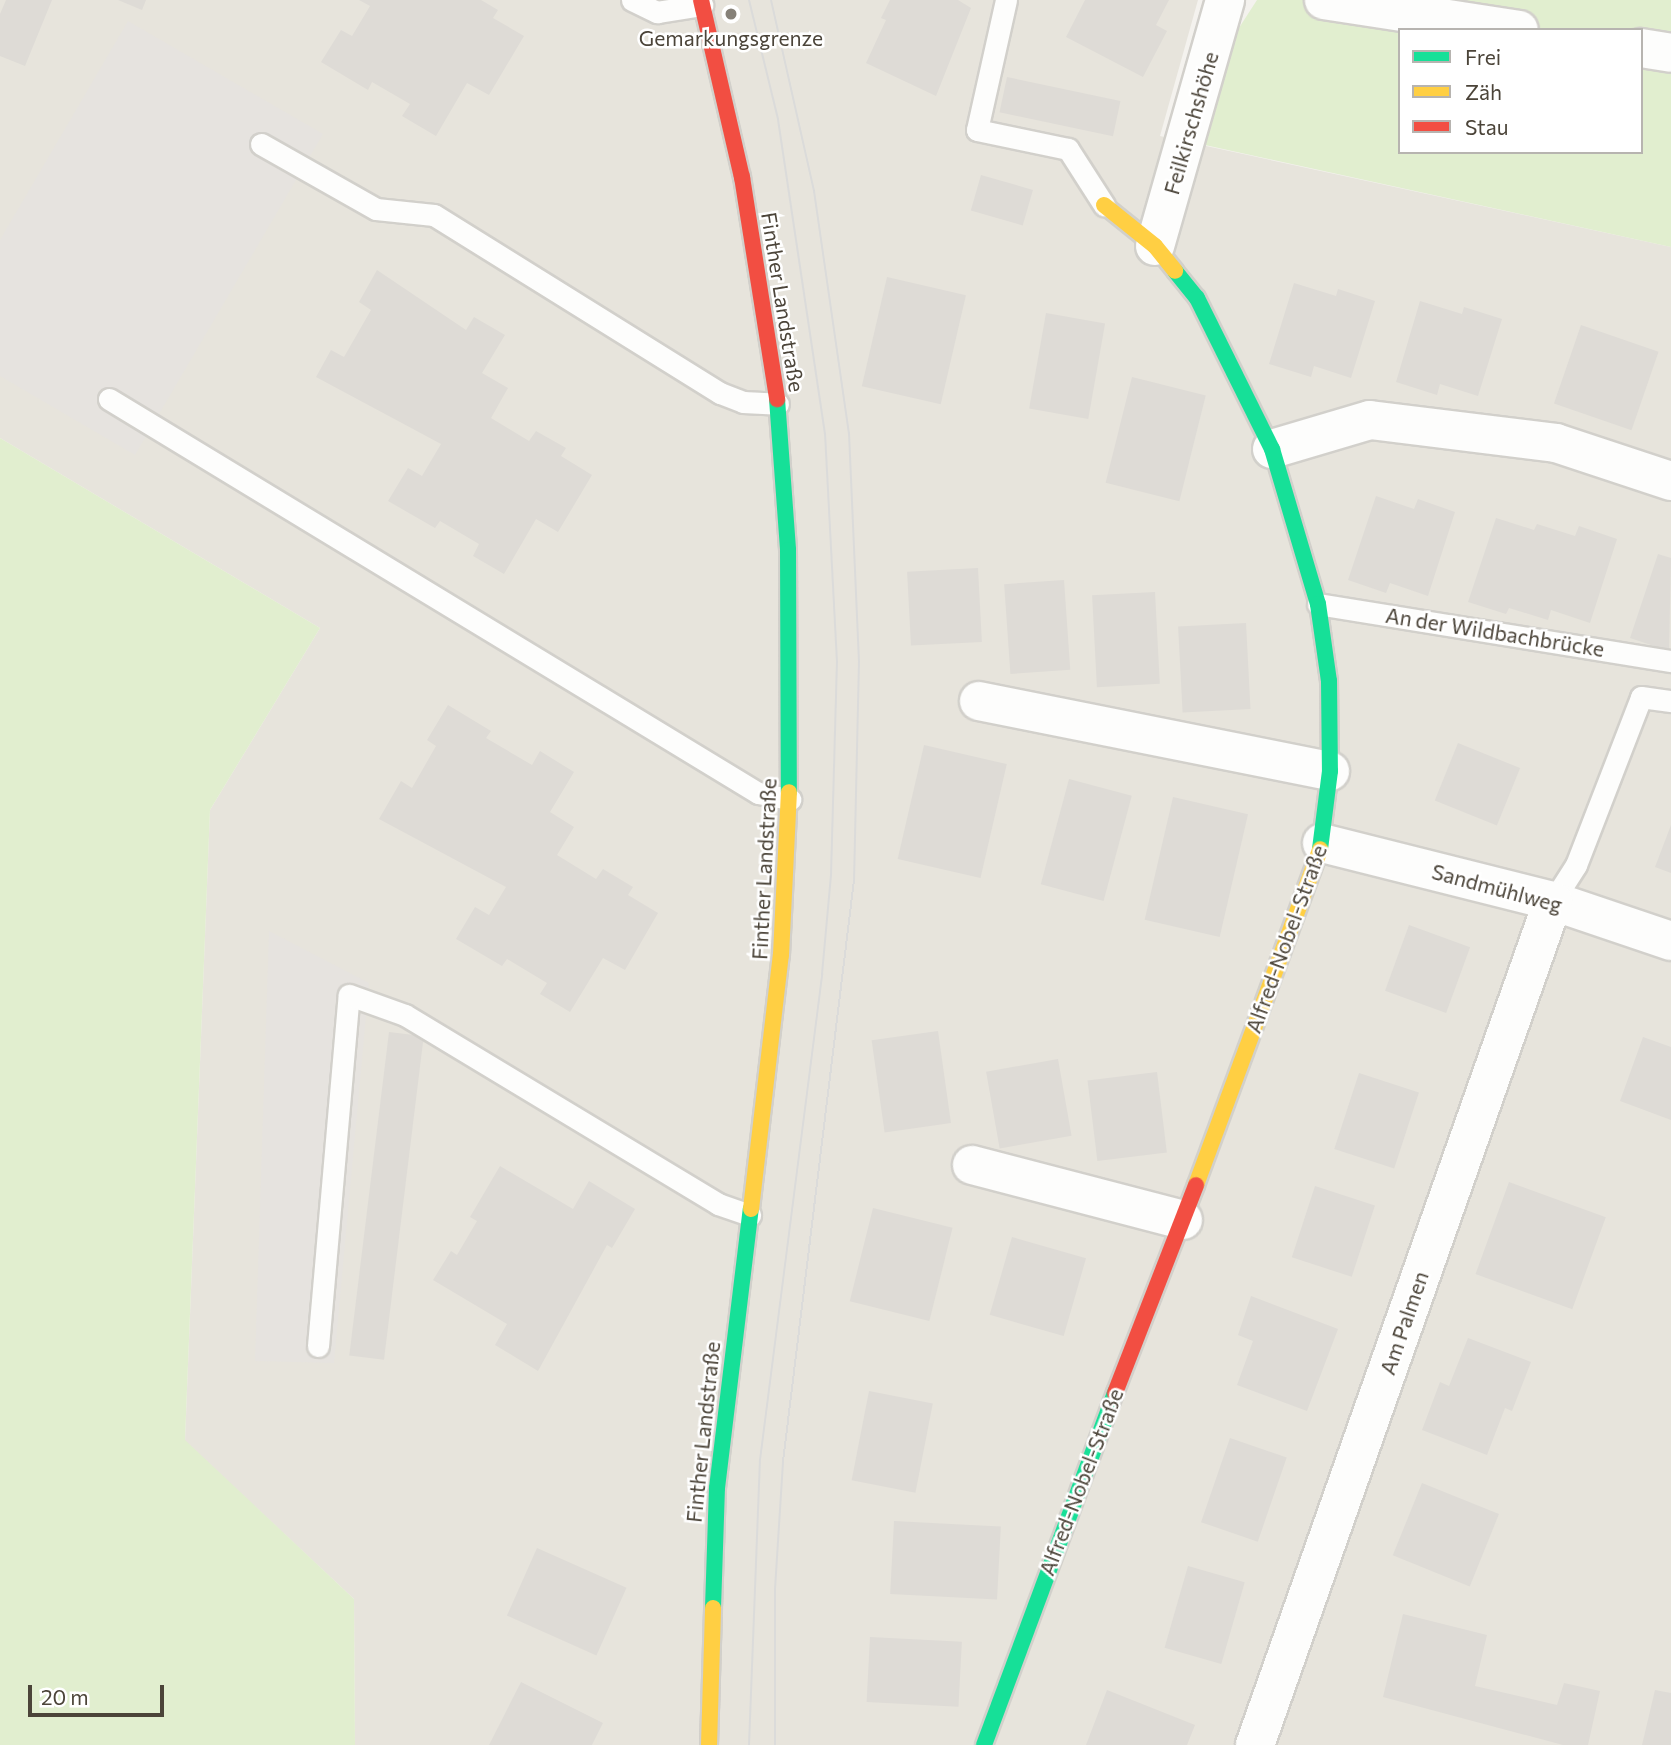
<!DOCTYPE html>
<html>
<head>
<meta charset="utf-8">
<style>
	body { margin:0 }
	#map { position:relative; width:1671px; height:1745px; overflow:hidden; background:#f4f2ee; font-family:Commissioner,sans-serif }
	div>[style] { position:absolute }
	.residential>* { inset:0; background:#e7e4dc }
	.green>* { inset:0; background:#e1eecf }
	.parking>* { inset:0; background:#e6e3df }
	.building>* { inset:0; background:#dedbd6; transform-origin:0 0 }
	.roads { filter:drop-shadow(2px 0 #d2d0cb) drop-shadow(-2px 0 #d2d0cb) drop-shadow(0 2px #d2d0cb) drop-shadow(0 -2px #d2d0cb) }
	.lane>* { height:21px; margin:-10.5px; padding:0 10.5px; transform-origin:10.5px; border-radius:10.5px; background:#fdfdfc }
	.street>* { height:38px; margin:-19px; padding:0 19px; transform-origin:19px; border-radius:19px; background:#fdfdfc }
	.fast>* { height:16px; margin:-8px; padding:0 8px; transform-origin:8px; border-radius:8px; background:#16e098 }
	.slow>* { height:16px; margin:-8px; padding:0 8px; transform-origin:8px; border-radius:8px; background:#ffcf43 }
	.jam>* { height:16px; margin:-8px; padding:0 8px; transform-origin:8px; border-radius:8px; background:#f24e42 }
	.tram>* { height:2px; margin:-1px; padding:0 1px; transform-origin:1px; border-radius:1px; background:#dbdbda }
	.dots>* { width:19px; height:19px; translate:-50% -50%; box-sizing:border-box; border:4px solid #fff; border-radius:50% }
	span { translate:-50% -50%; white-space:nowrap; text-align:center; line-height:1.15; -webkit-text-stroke:5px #fff; paint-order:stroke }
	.poi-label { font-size:21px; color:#4b4439 }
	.street-label { font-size:21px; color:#4b4439 }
	.legend { position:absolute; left:1398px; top:28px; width:245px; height:126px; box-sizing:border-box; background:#fff; border:2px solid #b7b4b0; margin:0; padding:9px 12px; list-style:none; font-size:21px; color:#4b4439 }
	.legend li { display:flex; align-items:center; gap:14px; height:35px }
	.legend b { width:35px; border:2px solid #b7b4b0 }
	.scale { position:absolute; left:28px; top:1685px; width:136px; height:32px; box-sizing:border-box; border:4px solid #4b4439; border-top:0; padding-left:9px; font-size:21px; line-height:24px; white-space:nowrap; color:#4b4439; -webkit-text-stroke:5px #fff; paint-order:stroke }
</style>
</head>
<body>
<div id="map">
	<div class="residential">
		<div style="clip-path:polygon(0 0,1198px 0,1160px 136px,1671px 247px,1671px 1745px,355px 1745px,354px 1599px,185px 1441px,210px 810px,320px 628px,0 438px)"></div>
	</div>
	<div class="green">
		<div style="clip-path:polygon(evenodd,1257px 0,1671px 0,1671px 247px,1205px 145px,1235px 34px,1257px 0,1400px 30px,1641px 30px,1641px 152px,1400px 152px,1400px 30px)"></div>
		<div style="clip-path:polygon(0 438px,320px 628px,210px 810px,185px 1440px,354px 1599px,355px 1745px,0 1745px)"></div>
	</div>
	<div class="parking">
		<div style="clip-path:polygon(128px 21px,323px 134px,135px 455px,0 376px,0 240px)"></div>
		<div style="clip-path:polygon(269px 931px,369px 983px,334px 1363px,255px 1361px)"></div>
	</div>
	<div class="building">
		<div style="clip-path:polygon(6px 0,52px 0,25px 66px,0 56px,0 14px)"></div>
		<div style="clip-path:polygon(118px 0,146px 0,142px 10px)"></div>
		<div style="clip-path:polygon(359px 0,481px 0,498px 10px,493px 18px,524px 36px,489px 95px,467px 83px,436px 136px,402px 116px,410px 104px,372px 82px,368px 90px,321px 62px,341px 30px,352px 36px,370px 6px)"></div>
		<div style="clip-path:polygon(890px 0,958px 0,971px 8px,936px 96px,866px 63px,886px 20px,881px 18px)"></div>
		<div style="clip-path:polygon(1085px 0,1169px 0,1156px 25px,1167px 31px,1143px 77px,1066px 37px)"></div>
		<div style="left:1007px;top:77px;width:116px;height:36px;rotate:12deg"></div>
		<div style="left:981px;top:175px;width:54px;height:37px;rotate:16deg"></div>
		<div style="clip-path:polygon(377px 270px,466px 330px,474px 317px,505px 335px,482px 373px,508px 388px,491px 418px,529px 441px,536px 431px,566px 448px,561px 456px,592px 475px,558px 532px,536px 519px,504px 574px,473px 556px,479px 544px,440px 521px,435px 528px,388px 501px,408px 468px,422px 476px,441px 444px,316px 377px,331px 350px,344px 357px,371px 310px,359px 302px)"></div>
		<div style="left:887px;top:277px;width:81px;height:112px;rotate:13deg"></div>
		<div style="clip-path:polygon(1294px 283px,1336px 296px,1338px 289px,1375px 301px,1351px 378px,1314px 366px,1311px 377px,1269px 364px)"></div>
		<div style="clip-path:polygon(1420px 301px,1462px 314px,1464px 307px,1502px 319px,1478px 396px,1440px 384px,1437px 395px,1396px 382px)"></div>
		<div style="left:1046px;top:313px;width:60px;height:97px;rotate:10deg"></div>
		<div style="left:1581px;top:325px;width:82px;height:83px;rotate:19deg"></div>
		<div style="left:1132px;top:377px;width:76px;height:109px;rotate:14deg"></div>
		<div style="clip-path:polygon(1376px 496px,1414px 509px,1418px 499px,1455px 512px,1428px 596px,1390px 583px,1386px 593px,1348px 580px)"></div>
		<div style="clip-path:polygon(1496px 518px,1534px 530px,1537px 524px,1575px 536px,1579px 526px,1617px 539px,1590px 623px,1551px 610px,1548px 620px,1509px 608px,1506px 614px,1468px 602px)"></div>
		<div style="clip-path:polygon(1658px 554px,1671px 558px,1669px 651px,1630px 638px)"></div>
		<div style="left:978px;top:568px;width:74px;height:71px;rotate:87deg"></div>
		<div style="left:1064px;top:580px;width:90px;height:60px;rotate:86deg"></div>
		<div style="left:1155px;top:592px;width:92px;height:63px;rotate:87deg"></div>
		<div style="left:1246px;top:623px;width:86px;height:68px;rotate:87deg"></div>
		<div style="clip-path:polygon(448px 705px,491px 731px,486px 738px,532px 765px,540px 751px,574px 772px,550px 812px,574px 827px,557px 855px,596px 879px,603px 869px,633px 887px,628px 895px,658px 913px,625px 970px,603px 958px,570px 1012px,540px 994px,547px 983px,507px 959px,502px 966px,456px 939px,475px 907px,489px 915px,506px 887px,379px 819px,401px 781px,412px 788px,436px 746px,427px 740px)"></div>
		<div style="left:1458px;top:743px;width:67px;height:62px;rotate:22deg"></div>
		<div style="left:924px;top:745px;width:85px;height:117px;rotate:13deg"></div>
		<div style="left:1069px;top:779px;width:65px;height:109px;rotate:15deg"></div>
		<div style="left:1173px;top:797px;width:77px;height:126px;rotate:13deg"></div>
		<div style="clip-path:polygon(1671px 825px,1671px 873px,1655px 867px)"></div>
		<div style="left:1409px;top:925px;width:65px;height:70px;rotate:20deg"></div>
		<div style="left:938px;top:1031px;width:93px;height:67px;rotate:82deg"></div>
		<div style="left:389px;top:1032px;width:35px;height:326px;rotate:7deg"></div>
		<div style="clip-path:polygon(1643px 1037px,1671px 1047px,1671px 1120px,1620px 1101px)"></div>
		<div style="left:1058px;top:1059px;width:78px;height:73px;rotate:80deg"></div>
		<div style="left:1157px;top:1072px;width:81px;height:70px;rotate:83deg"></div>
		<div style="left:1359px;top:1073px;width:63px;height:80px;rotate:18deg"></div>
		<div style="clip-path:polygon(500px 1166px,573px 1209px,589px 1181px,635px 1209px,612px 1248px,607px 1245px,538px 1371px,495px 1345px,507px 1324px,433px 1280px,451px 1251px,457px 1255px,477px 1221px,470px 1217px)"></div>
		<div style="left:1509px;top:1182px;width:103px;height:98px;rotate:20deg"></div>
		<div style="left:1315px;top:1186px;width:63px;height:75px;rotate:18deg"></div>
		<div style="left:873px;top:1208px;width:82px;height:96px;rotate:14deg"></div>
		<div style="left:1012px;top:1237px;width:77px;height:81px;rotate:16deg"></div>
		<div style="clip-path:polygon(1251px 1296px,1338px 1329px,1307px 1411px,1237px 1385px,1253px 1341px,1238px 1335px)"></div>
		<div style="clip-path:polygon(1468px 1338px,1531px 1362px,1512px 1411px,1505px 1408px,1487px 1455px,1422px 1430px,1440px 1382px,1449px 1386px)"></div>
		<div style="left:869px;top:1391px;width:65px;height:91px;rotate:11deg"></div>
		<div style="left:1230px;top:1438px;width:60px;height:89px;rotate:19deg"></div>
		<div style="left:1422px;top:1483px;width:83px;height:78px;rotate:22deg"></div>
		<div style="left:894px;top:1521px;width:107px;height:73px;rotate:3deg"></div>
		<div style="left:537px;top:1548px;width:98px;height:74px;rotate:24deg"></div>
		<div style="left:1188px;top:1566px;width:59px;height:85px;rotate:16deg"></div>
		<div style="clip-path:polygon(1403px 1614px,1487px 1635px,1475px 1686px,1557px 1705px,1564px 1683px,1600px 1691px,1588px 1745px,1563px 1745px,1383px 1697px)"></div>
		<div style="left:870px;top:1637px;width:92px;height:65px;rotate:3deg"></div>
		<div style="clip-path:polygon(521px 1682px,603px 1723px,592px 1745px,489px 1745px)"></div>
		<div style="clip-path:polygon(1107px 1690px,1195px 1725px,1187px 1745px,1086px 1745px)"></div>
		<div style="clip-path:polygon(1655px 1690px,1671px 1693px,1671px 1745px,1642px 1745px)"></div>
	</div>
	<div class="roads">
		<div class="lane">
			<div style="left:632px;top:0;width:28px;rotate:26deg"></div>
			<div style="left:657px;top:12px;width:46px;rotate:-8.8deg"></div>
			<div style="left:1006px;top:0;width:133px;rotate:102.6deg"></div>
			<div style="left:977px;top:130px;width:93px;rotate:11.8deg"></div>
			<div style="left:1068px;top:149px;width:67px;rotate:57.3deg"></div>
			<div style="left:261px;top:144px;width:132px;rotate:29.5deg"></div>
			<div style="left:376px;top:209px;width:58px;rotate:5.9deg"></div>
			<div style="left:434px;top:215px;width:337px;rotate:31.9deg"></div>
			<div style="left:720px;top:393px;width:25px;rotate:21deg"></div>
			<div style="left:743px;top:402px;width:35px;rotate:3deg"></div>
			<div style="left:109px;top:399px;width:759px;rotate:31.26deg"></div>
			<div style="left:758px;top:793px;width:33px;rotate:11deg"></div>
			<div style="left:1318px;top:604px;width:358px;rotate:9.2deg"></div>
			<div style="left:1553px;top:901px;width:43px;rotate:-57.4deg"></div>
			<div style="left:1576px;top:865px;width:180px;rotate:-68.8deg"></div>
			<div style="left:1641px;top:697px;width:30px;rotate:8deg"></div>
			<div style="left:318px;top:1346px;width:352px;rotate:-85deg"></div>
			<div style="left:349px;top:995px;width:59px;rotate:19.7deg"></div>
			<div style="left:405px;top:1015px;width:366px;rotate:31.1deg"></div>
			<div style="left:718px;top:1204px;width:34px;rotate:19deg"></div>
		</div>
		<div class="street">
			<div style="left:1324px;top:0;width:197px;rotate:8.7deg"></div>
			<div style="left:1641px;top:48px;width:30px;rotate:9deg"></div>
			<div style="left:1155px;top:246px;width:256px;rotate:-74.1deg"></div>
			<div style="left:1272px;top:449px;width:102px;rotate:-16.5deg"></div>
			<div style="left:1370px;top:420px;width:187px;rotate:7deg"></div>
			<div style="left:1556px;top:443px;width:121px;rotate:18.3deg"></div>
			<div style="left:979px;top:701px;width:358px;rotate:11.3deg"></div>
			<div style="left:1322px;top:843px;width:238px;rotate:14.1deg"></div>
			<div style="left:1553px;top:901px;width:125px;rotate:18.7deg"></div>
			<div style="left:972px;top:1165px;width:218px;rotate:14.6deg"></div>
			<div style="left:1255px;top:1745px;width:895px;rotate:-70.55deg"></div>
		</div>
		<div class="fast">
			<div style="left:1175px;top:271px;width:35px;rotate:51deg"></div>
			<div style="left:1197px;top:298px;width:169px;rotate:63.6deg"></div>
			<div style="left:1272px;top:449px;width:162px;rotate:73.5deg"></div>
			<div style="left:1318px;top:604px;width:78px;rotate:81.9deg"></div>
			<div style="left:1329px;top:681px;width:90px;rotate:89.4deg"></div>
			<div style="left:1330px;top:771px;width:79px;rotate:97.3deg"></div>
			<div style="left:777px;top:399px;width:151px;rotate:85.8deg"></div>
			<div style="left:788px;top:550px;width:242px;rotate:89.8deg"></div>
			<div style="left:713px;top:1608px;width:120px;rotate:-88.1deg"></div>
			<div style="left:717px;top:1488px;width:281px;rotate:-83.1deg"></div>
			<div style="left:984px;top:1745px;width:376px;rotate:-69.6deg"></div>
		</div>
		<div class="slow">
			<div style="left:1104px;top:205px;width:65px;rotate:38.8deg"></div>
			<div style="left:1155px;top:246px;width:32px;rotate:51deg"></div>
			<div style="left:1196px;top:1185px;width:358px;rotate:-69.7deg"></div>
			<div style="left:751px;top:1209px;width:256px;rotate:-83.3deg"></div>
			<div style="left:781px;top:955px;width:163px;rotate:-87.2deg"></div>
			<div style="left:709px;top:1745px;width:137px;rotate:-88.3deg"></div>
		</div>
		<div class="jam">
			<div style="left:701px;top:0;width:182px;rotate:77deg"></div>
			<div style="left:742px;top:177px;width:225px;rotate:81deg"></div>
			<div style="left:1115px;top:1393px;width:223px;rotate:-68.7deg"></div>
		</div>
	</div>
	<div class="tram">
		<div style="left:771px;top:0;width:196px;rotate:77.3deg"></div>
		<div style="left:814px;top:191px;width:245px;rotate:81.8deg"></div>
		<div style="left:849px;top:433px;width:228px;rotate:87.5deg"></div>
		<div style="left:859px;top:661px;width:219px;rotate:91.3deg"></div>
		<div style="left:854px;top:880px;width:586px;rotate:96.96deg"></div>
		<div style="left:783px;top:1462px;width:127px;rotate:93.6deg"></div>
		<div style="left:775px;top:1589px;width:156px;rotate:90deg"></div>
		<div style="left:749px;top:1745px;width:285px;rotate:-87.8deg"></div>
		<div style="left:760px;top:1460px;width:490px;rotate:-82.7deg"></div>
		<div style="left:822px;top:974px;width:99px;rotate:-84.8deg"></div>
		<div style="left:831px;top:875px;width:213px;rotate:-88.4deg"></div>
		<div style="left:837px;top:662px;width:228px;rotate:-93deg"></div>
		<div style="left:825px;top:434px;width:318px;rotate:-98.5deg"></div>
		<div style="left:778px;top:119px;width:122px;rotate:-103.7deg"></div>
	</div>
	<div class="dots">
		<div style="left:731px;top:14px;background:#868178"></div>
	</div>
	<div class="poi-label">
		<span style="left:731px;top:38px">Gemarkungsgrenze</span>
	</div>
	<div class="street-label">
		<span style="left:1191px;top:123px;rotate:-74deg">Feilkirschshöhe</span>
		<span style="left:783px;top:302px;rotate:81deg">Finther Landstraße</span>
		<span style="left:1495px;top:632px;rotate:9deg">An der Wildbachbrücke</span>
		<span style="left:764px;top:869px;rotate:-87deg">Finther Landstraße</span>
		<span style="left:1497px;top:888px;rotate:15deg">Sandmühlweg</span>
		<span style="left:1286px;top:939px;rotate:-70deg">Alfred-Nobel-Straße</span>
		<span style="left:1404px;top:1323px;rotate:-71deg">Am Palmen</span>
		<span style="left:703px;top:1432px;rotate:-84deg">Finther Landstraße</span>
		<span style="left:1081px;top:1482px;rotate:-69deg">Alfred-Nobel-Straße</span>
	</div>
	<ul class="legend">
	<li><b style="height:9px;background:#16e098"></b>Frei</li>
	<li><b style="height:9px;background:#ffcf43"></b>Zäh</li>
	<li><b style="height:9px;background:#f24e42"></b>Stau</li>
	</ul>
	<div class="scale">20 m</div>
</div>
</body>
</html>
